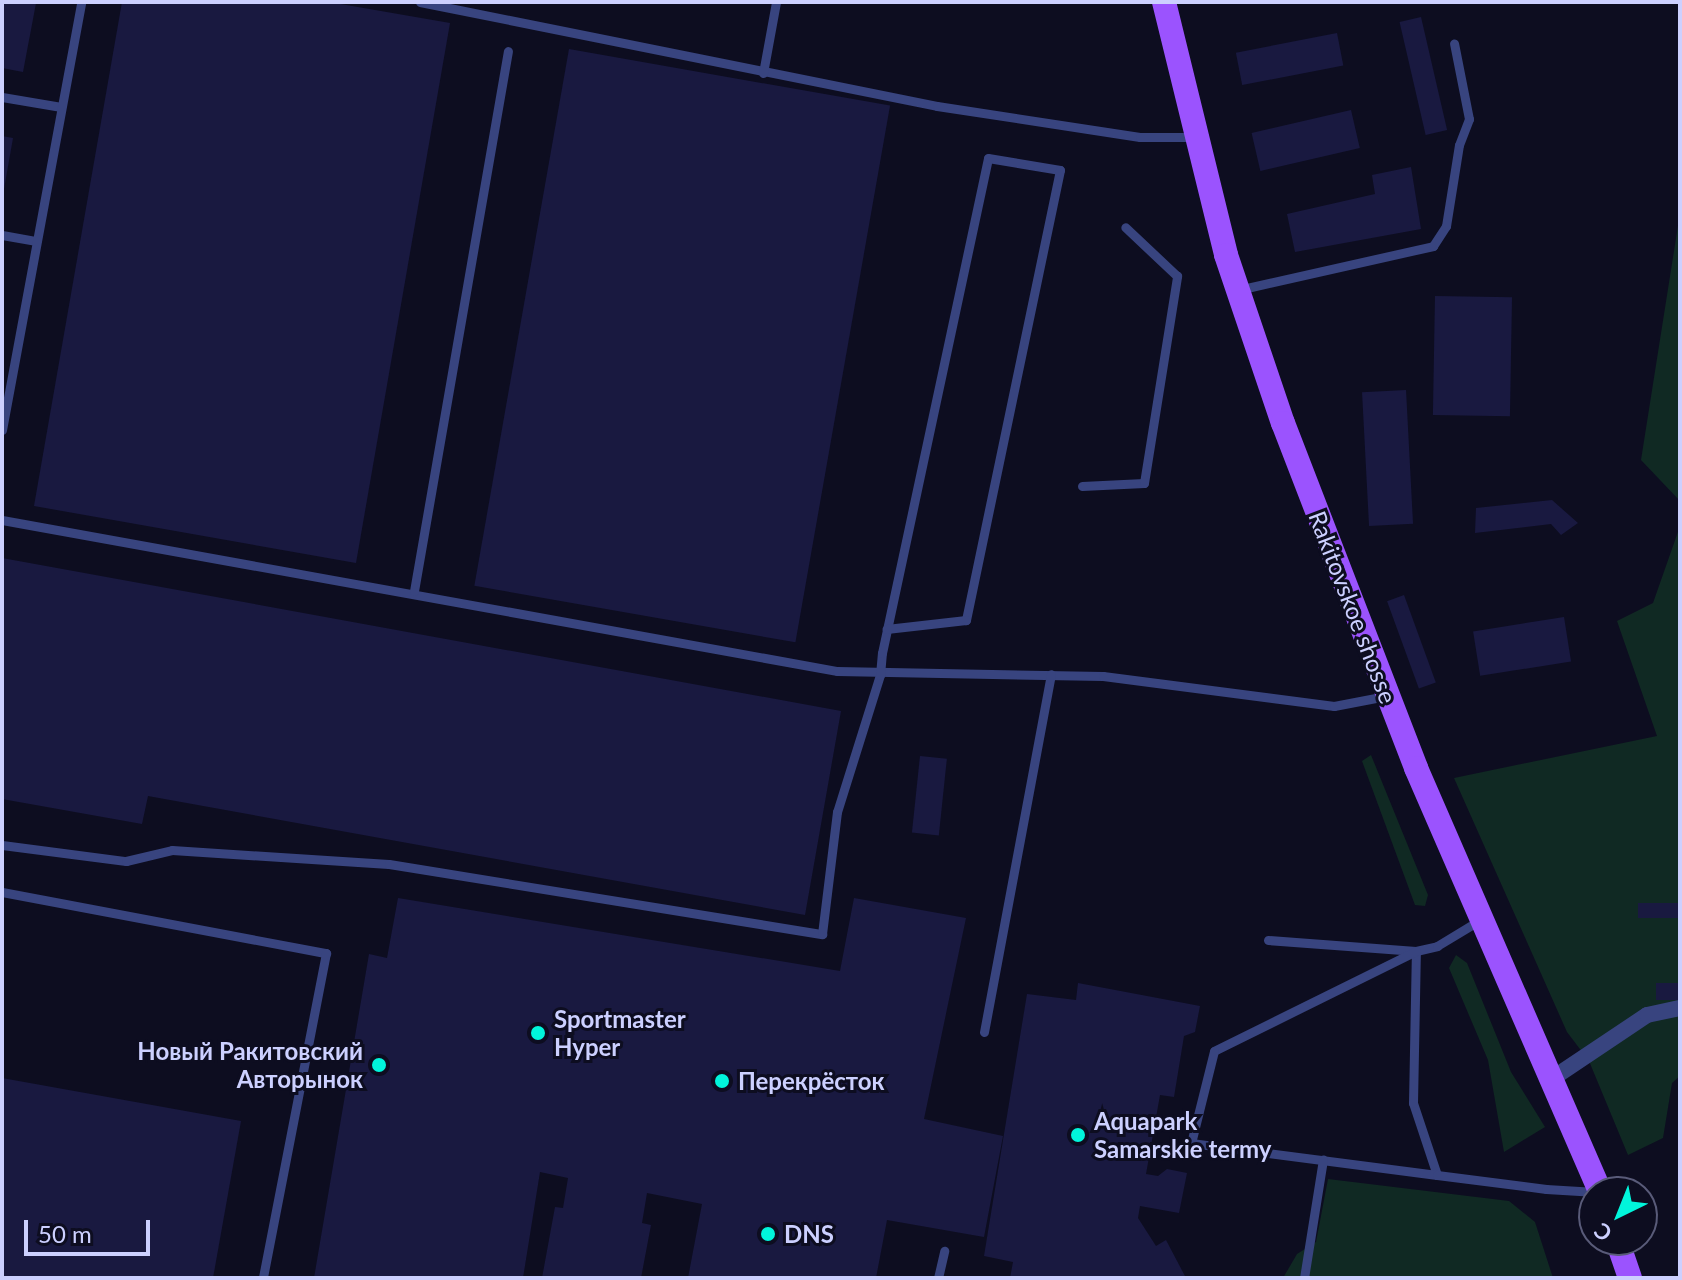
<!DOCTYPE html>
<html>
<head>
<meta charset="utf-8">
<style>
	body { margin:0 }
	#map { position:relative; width:1682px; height:1280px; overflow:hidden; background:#0d0d20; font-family:Lato,sans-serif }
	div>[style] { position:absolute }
	.green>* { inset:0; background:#102923 }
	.building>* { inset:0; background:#191940; transform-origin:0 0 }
	.lane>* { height:9px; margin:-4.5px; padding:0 4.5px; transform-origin:4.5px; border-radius:4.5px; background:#38447f }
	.street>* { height:16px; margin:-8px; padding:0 8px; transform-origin:8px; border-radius:8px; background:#38447f }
	.primary>* { height:24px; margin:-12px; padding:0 12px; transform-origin:12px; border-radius:12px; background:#9b53fe }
	.dots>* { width:22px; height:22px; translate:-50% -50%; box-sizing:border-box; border:4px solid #0d0d20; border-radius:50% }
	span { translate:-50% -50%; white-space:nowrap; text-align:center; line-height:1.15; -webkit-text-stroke:6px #0d0d20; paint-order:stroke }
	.street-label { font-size:24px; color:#ccd0ff }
	.poi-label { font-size:24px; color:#ccd0ff; font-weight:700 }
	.left { translate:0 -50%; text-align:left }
	.right { translate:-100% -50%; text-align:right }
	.frame { position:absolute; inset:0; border:4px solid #ccd0ff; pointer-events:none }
	.north { position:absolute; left:1578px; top:1176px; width:80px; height:80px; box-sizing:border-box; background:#0d0d20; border:2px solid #595b79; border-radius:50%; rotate:223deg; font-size:22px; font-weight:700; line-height:32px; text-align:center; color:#ccd0ff }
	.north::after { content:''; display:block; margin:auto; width:28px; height:36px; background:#01f5db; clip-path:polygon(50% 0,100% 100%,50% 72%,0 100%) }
	.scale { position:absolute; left:24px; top:1220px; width:126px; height:36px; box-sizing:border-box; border:4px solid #ccd0ff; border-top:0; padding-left:10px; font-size:24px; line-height:28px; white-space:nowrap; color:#ccd0ff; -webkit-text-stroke:6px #0d0d20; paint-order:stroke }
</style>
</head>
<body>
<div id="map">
	<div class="green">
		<div style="clip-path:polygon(1680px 213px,1680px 501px,1641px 460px)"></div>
		<div style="clip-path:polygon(1680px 526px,1680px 1076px,1672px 1083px,1663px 1138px,1628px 1155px,1589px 1061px,1567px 1032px,1454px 778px,1657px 736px,1617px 621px,1653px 603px)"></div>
		<div style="clip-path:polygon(1371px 755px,1428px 895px,1425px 906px,1415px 905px,1362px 761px)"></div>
		<div style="clip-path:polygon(1456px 955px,1467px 963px,1511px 1072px,1545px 1127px,1504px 1152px,1488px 1060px,1449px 968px)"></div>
		<div style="clip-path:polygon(1328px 1179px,1509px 1201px,1535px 1222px,1553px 1278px,1283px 1278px,1297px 1254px,1316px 1242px)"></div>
	</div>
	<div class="building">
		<div style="clip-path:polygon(2px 2px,36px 3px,23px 72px,2px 68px)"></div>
		<div style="clip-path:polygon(122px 2px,329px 2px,450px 23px,356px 563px,34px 506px)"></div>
		<div style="left:1421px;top:17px;width:116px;height:22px;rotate:77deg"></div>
		<div style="left:1337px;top:33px;width:33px;height:103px;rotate:79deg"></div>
		<div style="left:569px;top:49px;width:326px;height:545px;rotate:10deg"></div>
		<div style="left:1351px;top:110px;width:39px;height:102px;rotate:77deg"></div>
		<div style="clip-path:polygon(2px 136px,13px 138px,4px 189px,2px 188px)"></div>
		<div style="clip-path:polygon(1411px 167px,1421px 229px,1295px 252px,1287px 214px,1375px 194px,1372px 175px)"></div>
		<div style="left:1435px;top:296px;width:77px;height:119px;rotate:1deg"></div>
		<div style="left:1406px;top:390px;width:134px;height:44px;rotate:87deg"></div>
		<div style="clip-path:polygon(1552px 500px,1578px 523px,1561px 535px,1551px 524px,1475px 533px,1476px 508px)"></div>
		<div style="clip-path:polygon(2px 558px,841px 711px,805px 915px,148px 796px,142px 824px,2px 799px)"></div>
		<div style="left:1404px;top:595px;width:93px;height:18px;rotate:70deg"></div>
		<div style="left:1564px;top:617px;width:45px;height:92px;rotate:81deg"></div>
		<div style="left:920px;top:756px;width:27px;height:77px;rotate:6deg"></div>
		<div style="clip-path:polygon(398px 898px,840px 971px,854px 898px,966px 918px,924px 1119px,1003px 1136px,984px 1237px,887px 1220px,876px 1278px,688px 1278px,702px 1204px,647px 1193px,642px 1223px,651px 1225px,641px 1278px,542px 1278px,555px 1207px,563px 1208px,568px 1178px,540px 1172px,523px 1278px,314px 1278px,369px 954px,387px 958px)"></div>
		<div style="left:1680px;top:903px;width:15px;height:42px;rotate:90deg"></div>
		<div style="clip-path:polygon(1078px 983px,1200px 1006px,1195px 1032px,1184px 1036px,1174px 1097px,1160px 1095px,1146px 1174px,1158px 1176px,1167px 1169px,1187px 1173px,1179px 1213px,1140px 1206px,1138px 1218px,1156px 1246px,1166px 1240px,1186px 1278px,1010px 1278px,1013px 1262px,984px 1256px,1027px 994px,1076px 1000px)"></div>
		<div style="left:1680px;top:983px;width:17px;height:24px;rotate:90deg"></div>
		<div style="clip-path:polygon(2px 1078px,241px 1121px,213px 1278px,2px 1278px)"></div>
	</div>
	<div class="lane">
		<div style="left:420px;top:2px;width:527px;rotate:11.37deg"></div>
		<div style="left:937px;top:106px;width:205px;rotate:8.7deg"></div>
		<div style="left:1140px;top:137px;width:53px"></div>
		<div style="left:763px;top:73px;width:72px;rotate:-79.6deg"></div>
		<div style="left:2px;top:97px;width:60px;rotate:9.6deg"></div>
		<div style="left:2px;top:235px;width:35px;rotate:10deg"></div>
		<div style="left:1238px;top:290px;width:200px;rotate:-12.7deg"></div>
		<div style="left:1433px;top:246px;width:24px;rotate:-57deg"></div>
		<div style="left:1446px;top:226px;width:82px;rotate:-80.9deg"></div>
		<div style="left:1459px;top:145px;width:28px;rotate:-69deg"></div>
		<div style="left:1469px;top:119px;width:77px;rotate:-101.2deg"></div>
		<div style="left:2px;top:430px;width:435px;rotate:-79.5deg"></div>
		<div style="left:1082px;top:486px;width:62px;rotate:-2.8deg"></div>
		<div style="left:1144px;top:483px;width:210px;rotate:-80.9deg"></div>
		<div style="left:1177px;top:276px;width:71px;rotate:-136.7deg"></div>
		<div style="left:2px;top:520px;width:849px;rotate:10.25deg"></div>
		<div style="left:837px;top:671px;width:266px;rotate:1.1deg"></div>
		<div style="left:1103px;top:676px;width:233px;rotate:7.4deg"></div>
		<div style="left:1334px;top:706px;width:53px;rotate:-10.9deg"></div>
		<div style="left:414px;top:591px;width:548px;rotate:-80.13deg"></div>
		<div style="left:2px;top:845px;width:125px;rotate:7.4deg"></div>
		<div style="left:126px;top:861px;width:47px;rotate:-13.4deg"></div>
		<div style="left:172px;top:850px;width:217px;rotate:3.7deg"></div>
		<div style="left:389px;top:864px;width:439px;rotate:9.2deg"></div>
		<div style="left:822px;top:934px;width:123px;rotate:-83deg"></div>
		<div style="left:837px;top:812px;width:144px;rotate:-72.6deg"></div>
		<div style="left:880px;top:675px;width:22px;rotate:-85deg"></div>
		<div style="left:882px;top:653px;width:506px;rotate:-77.91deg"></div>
		<div style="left:988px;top:158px;width:73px;rotate:9.5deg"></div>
		<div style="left:1060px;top:170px;width:460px;rotate:101.8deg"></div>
		<div style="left:966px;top:620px;width:80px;rotate:173.5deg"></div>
		<div style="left:2px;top:892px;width:330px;rotate:10.7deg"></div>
		<div style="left:326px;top:953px;width:331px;rotate:101deg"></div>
		<div style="left:1268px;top:940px;width:148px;rotate:4.3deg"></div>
		<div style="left:1416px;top:951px;width:22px;rotate:-13deg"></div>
		<div style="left:1437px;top:946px;width:50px;rotate:-31.2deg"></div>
		<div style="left:984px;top:1032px;width:364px;rotate:-79.4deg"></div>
		<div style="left:1437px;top:1175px;width:76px;rotate:-108.4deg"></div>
		<div style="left:1413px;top:1103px;width:152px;rotate:-88.9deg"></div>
		<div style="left:1416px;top:951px;width:225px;rotate:153.7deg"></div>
		<div style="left:1214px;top:1051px;width:95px;rotate:104deg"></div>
		<div style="left:1191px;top:1143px;width:248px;rotate:7.4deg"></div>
		<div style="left:1437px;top:1175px;width:110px;rotate:7.3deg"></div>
		<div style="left:1546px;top:1189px;width:50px;rotate:3.4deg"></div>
		<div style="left:938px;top:1278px;width:28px;rotate:-77deg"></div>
		<div style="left:1304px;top:1278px;width:120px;rotate:-80.9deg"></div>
	</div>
	<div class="street">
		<div style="left:1550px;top:1080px;width:117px;rotate:-33.8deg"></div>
		<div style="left:1647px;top:1015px;width:34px;rotate:-12deg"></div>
	</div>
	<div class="primary">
		<div style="left:1164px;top:2px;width:260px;rotate:76.2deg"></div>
		<div style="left:1226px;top:255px;width:177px;rotate:71.3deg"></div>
		<div style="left:1283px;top:423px;width:370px;rotate:68.9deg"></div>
		<div style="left:1416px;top:768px;width:462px;rotate:66.5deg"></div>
		<div style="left:1617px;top:1240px;width:40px;rotate:71.1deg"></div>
	</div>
	<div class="dots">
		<div style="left:538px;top:1033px;background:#01f5db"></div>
		<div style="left:379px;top:1065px;background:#01f5db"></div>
		<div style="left:722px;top:1081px;background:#01f5db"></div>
		<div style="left:1078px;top:1135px;background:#01f5db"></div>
		<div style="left:768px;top:1234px;background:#01f5db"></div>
	</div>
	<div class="street-label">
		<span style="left:1353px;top:607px;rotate:69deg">Rakitovskoe shosse</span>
	</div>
	<div class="poi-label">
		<span class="left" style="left:554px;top:1033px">Sportmaster<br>Hyper</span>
		<span class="right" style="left:363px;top:1065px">Новый Ракитовский<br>Авторынок</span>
		<span class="left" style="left:738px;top:1081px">Перекрёсток</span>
		<span class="left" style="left:1094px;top:1135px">Aquapark<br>Samarskie termy</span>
		<span class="left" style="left:784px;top:1234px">DNS</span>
	</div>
	<div class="frame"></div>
	<div class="north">С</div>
	<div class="scale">50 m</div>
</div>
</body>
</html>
